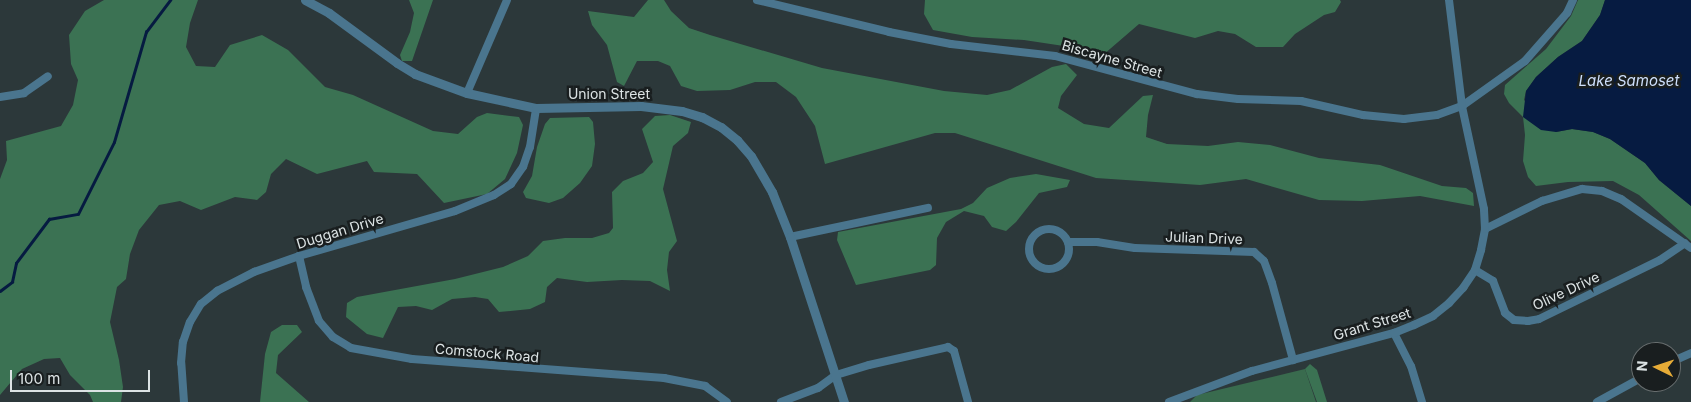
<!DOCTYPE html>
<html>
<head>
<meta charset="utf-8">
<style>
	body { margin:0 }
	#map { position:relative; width:1691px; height:402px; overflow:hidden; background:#2c383a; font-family:Inter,sans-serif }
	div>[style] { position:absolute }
	.green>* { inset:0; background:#396b4e }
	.forest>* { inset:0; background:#3b7253 }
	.water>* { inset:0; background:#061b41 }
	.stream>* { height:2.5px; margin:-1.25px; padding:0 1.25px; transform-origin:1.25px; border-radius:1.25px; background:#061b41 }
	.minor>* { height:8px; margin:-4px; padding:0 4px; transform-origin:4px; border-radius:4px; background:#4a758e }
	.minor>.ring { margin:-4px; padding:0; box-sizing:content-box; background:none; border:8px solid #4a758e; border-radius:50% }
	.tertiary>* { height:9px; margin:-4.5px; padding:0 4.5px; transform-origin:4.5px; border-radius:4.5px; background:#4a758e }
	span { translate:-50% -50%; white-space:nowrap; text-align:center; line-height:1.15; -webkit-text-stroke:5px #191e1f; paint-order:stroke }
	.street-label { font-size:14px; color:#dce3e4 }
	.water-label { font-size:15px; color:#cedffb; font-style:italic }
	.north { position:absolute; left:1631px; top:342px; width:50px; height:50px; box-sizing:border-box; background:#191e1f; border:1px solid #676d6e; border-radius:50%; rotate:274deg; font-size:14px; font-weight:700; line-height:20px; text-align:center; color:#dce3e4 }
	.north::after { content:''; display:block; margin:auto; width:18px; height:22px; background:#e7ac37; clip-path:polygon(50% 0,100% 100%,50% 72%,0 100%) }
	.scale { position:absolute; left:10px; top:370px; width:140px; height:22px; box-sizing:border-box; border:2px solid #dce3e4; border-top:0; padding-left:6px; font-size:15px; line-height:18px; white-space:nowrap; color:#dce3e4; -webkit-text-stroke:4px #191e1f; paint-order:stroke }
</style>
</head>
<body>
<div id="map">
	<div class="green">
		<div style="clip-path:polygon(1305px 369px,1316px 402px,1190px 402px,1197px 395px)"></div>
	</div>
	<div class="forest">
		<div style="clip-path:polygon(104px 0,198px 0,190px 23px,186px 47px,196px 66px,215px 67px,230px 45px,262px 35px,288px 50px,325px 87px,353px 95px,433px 131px,458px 134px,477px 117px,487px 113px,519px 117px,523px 125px,517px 153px,505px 179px,487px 194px,444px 203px,417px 174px,374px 172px,367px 161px,317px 174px,286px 159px,271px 174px,266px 192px,257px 200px,235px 197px,201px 210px,180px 201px,159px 205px,139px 230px,130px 254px,126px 279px,117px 287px,110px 322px,119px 360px,123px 387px,121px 402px,93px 402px,90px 395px,70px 375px,60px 358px,44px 359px,22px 369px,0 395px,0 179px,7px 160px,6px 141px,61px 126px,73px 105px,78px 80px,71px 64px,69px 35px,85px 11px)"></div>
		<div style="clip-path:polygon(409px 0,433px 0,412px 61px,402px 61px,400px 55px,410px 32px,414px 13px)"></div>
		<div style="clip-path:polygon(648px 0,664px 0,671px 11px,689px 28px,710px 35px,822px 68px,944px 91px,987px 95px,1010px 90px,1052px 67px,1066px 64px,1077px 75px,1061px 96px,1058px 108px,1084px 124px,1109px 128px,1143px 96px,1153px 95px,1148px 115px,1146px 137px,1167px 144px,1208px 146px,1238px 142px,1270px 145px,1319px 158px,1380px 165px,1442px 186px,1466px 188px,1473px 193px,1474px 206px,1420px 196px,1362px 201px,1319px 200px,1246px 179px,1200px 185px,1096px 178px,955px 133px,935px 133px,825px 164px,815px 126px,796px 97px,776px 82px,755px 82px,730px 90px,697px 91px,681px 86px,670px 66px,658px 61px,637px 61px,624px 86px,617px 82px,607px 45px,592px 25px,588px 11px,634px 17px)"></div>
		<div style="clip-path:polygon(925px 0,1340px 0,1341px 2px,1335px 12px,1324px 15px,1295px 34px,1283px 47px,1256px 47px,1235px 34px,1218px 31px,1195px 38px,1139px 24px,1103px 55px,1077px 48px,1024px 40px,972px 37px,933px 30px,924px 14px)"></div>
		<div style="clip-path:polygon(1578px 0,1605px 0,1600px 15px,1582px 41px,1558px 57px,1536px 77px,1526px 91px,1524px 100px,1556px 132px,1572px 129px,1593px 132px,1610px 139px,1645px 163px,1659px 180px,1691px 206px,1691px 241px,1639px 195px,1613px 181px,1568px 182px,1536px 186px,1528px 177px,1523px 161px,1525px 135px,1523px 117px,1509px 103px,1504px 94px,1505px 85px,1546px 49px,1571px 16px)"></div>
		<div style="clip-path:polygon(670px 115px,691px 122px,688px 133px,673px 146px,663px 189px,677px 241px,669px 252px,667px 270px,670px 291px,650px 281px,622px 280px,587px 282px,557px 278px,547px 287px,545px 302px,530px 309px,499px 312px,488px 299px,475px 297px,452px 299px,432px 310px,416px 306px,398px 307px,383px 338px,367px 334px,346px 317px,347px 303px,357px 297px,455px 279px,503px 267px,528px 256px,543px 241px,565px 238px,592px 238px,609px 233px,613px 228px,612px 192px,623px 181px,643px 173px,653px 162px,642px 129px,655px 116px)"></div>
		<div style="clip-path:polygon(589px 117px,593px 122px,595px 144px,592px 166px,580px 183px,563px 198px,549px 203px,526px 198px,523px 192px,532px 176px,537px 147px,545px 124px,550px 118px)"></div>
		<div style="clip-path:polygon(1036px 174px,1070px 180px,1067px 187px,1039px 193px,1016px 222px,1006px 231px,992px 227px,984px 216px,964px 211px,946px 222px,937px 238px,936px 265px,930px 270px,856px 285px,837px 240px,838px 232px,961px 209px,973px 203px,987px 188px,1010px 178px)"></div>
		<div style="clip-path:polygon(282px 325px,297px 325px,302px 332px,278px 355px,276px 373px,309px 402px,260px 402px,265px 354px,271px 332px)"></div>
		<div style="clip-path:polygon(1310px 364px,1317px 370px,1327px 402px,1317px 402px,1305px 369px)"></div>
	</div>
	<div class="water">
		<div style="clip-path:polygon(1605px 0,1691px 0,1691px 206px,1659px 180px,1645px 163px,1610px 139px,1593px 132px,1572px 129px,1556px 132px,1541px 130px,1523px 117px,1526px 91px,1536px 77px,1558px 57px,1582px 41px,1600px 15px)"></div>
	</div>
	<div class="stream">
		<div style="left:0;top:291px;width:15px;rotate:-37deg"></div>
		<div style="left:12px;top:282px;width:19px;rotate:-78deg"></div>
		<div style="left:16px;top:263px;width:55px;rotate:-53.1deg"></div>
		<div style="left:49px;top:219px;width:29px;rotate:-10deg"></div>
		<div style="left:78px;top:214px;width:80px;rotate:-63.4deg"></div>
		<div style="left:114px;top:142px;width:115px;rotate:-73.8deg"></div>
		<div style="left:146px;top:32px;width:40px;rotate:-53deg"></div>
	</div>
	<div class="minor">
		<div style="left:757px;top:0;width:136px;rotate:13.6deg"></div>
		<div style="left:889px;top:32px;width:63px;rotate:11deg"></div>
		<div style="left:951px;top:44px;width:105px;rotate:6.6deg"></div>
		<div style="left:1055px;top:56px;width:147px;rotate:15deg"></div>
		<div style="left:1197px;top:94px;width:41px;rotate:7deg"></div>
		<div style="left:1238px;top:99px;width:63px;rotate:1.8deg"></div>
		<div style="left:1301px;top:101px;width:64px;rotate:12.7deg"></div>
		<div style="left:1363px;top:115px;width:41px;rotate:5.6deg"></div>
		<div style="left:1404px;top:119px;width:33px;rotate:-7deg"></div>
		<div style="left:1437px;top:115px;width:27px;rotate:-20deg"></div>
		<div style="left:1462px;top:106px;width:77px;rotate:-35.5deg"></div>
		<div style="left:1525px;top:61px;width:64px;rotate:-48.8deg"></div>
		<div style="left:1567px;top:13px;width:14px;rotate:-65deg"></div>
		<div style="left:467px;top:93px;width:101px;rotate:-66.7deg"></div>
		<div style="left:0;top:97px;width:24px;rotate:-9deg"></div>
		<div style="left:24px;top:93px;width:29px;rotate:-35deg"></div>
		<div class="ring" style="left:1029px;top:229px;width:32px;height:32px"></div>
		<div style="left:1485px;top:229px;width:64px;rotate:-26.2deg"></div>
		<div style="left:1542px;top:201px;width:42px;rotate:-16.7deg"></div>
		<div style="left:1582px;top:189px;width:20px;rotate:6deg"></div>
		<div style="left:1602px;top:191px;width:21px;rotate:23deg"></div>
		<div style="left:1621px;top:199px;width:85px;rotate:35deg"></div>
		<div style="left:790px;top:237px;width:141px;rotate:-11.9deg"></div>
		<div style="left:1068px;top:242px;width:29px"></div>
		<div style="left:1097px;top:242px;width:38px;rotate:9deg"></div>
		<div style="left:1135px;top:248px;width:119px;rotate:1.9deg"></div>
		<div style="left:1254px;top:252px;width:13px;rotate:42deg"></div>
		<div style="left:1264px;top:261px;width:23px;rotate:70deg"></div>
		<div style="left:1272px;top:283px;width:80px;rotate:74.7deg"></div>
		<div style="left:299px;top:256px;width:32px;rotate:77deg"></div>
		<div style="left:306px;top:287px;width:36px;rotate:69deg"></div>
		<div style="left:319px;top:321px;width:21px;rotate:49deg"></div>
		<div style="left:333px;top:337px;width:21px;rotate:31deg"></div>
		<div style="left:351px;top:348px;width:62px;rotate:10.2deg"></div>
		<div style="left:412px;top:359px;width:253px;rotate:4.3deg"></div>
		<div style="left:664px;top:378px;width:42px;rotate:11deg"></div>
		<div style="left:705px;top:386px;width:27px;rotate:36deg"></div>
		<div style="left:1475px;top:270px;width:21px;rotate:31deg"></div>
		<div style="left:1493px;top:281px;width:34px;rotate:69deg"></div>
		<div style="left:1505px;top:313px;width:11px;rotate:38deg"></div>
		<div style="left:1514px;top:320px;width:14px;rotate:4deg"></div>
		<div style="left:1528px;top:321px;width:11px;rotate:-10deg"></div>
		<div style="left:1539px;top:319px;width:135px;rotate:-26deg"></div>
		<div style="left:1660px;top:260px;width:30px;rotate:-34deg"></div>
		<div style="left:1394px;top:333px;width:37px;rotate:63deg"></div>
		<div style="left:1411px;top:366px;width:38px;rotate:73deg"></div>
		<div style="left:1671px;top:362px;width:22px;rotate:-24deg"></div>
		<div style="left:184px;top:402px;width:39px;rotate:-94deg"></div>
		<div style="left:181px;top:363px;width:21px;rotate:-85deg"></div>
		<div style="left:183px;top:342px;width:21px;rotate:-71deg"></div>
		<div style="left:190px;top:322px;width:21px;rotate:-59deg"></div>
		<div style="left:201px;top:304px;width:21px;rotate:-39deg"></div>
		<div style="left:217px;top:291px;width:42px;rotate:-27.2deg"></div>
		<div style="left:254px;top:272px;width:48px;rotate:-19.6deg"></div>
		<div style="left:299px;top:256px;width:162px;rotate:-16.1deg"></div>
		<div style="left:455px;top:211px;width:42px;rotate:-22.3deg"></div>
		<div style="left:494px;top:195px;width:20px;rotate:-33deg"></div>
		<div style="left:511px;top:184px;width:21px;rotate:-55deg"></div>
		<div style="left:523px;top:167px;width:21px;rotate:-71deg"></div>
		<div style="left:530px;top:147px;width:39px;rotate:-81deg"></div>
		<div style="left:781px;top:402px;width:40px;rotate:-21deg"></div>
		<div style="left:818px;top:388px;width:22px;rotate:-36deg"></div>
		<div style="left:836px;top:375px;width:34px;rotate:-17deg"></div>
		<div style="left:869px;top:365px;width:81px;rotate:-12.8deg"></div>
		<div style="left:948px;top:347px;width:7px;rotate:34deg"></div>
		<div style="left:954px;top:351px;width:53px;rotate:74.6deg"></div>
		<div style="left:1169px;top:402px;width:89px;rotate:-20.5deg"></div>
		<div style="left:1252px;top:371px;width:147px;rotate:-15deg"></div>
		<div style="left:1394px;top:333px;width:22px;rotate:-22deg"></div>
		<div style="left:1414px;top:325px;width:21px;rotate:-25deg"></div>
		<div style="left:1433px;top:316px;width:21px;rotate:-39deg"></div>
		<div style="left:1449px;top:303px;width:21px;rotate:-47deg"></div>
		<div style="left:1463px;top:288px;width:22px;rotate:-56deg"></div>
		<div style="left:1475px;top:270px;width:21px;rotate:-73deg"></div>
		<div style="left:1481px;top:250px;width:21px;rotate:-79deg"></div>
		<div style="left:1485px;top:229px;width:20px;rotate:-93deg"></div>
		<div style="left:1484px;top:209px;width:105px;rotate:-102.1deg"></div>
		<div style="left:1462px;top:106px;width:107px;rotate:-97deg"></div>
		<div style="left:1597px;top:402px;width:50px;rotate:-28.6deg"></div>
	</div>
	<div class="tertiary">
		<div style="left:305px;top:0;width:27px;rotate:28deg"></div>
		<div style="left:329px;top:13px;width:84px;rotate:36.3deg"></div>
		<div style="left:397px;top:63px;width:21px;rotate:31deg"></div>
		<div style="left:415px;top:74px;width:55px;rotate:20.1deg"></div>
		<div style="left:467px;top:93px;width:71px;rotate:12.3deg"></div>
		<div style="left:536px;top:108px;width:105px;rotate:-1.1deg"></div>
		<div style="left:641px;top:106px;width:41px;rotate:7deg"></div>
		<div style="left:682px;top:111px;width:21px;rotate:17deg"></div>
		<div style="left:702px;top:117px;width:21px;rotate:28deg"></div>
		<div style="left:721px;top:127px;width:21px;rotate:39deg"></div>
		<div style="left:737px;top:140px;width:21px;rotate:49deg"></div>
		<div style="left:751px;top:156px;width:42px;rotate:59.7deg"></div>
		<div style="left:772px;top:192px;width:48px;rotate:68.2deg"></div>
		<div style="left:790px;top:237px;width:174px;rotate:71.9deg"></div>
	</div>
	<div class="street-label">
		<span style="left:1112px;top:59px;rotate:16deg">Biscayne Street</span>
		<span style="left:609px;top:94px">Union Street</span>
		<span style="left:340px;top:231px;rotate:-17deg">Duggan Drive</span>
		<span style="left:1204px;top:238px;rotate:2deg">Julian Drive</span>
		<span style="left:1566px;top:291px;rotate:-25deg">Olive Drive</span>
		<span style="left:1372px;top:324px;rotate:-17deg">Grant Street</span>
		<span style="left:487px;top:353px;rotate:5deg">Comstock Road</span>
	</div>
	<div class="water-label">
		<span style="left:1629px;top:81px">Lake Samoset</span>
	</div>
	<div class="north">N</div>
	<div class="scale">100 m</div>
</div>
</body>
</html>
